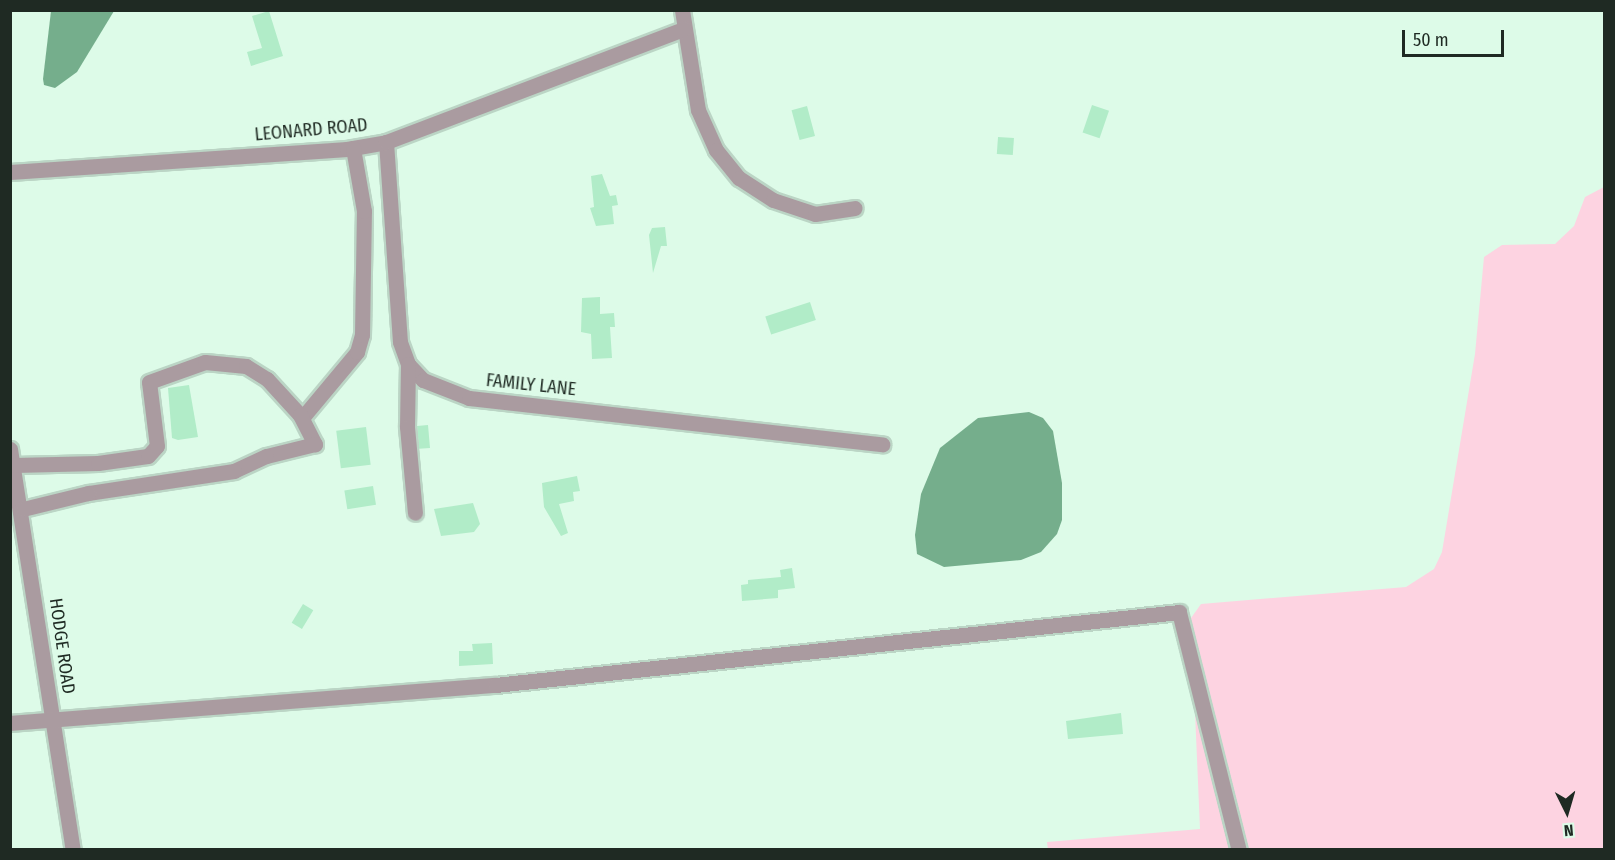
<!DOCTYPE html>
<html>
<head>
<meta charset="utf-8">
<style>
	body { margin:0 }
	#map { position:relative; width:1615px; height:860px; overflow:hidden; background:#ddfbe8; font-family:"Fira Sans Condensed",sans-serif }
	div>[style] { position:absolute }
	.green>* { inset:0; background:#fdd3e1 }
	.water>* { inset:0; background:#75ae8c }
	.building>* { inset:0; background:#b1ecc8; transform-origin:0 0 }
	.roads { filter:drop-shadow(2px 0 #bbd5c5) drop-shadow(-2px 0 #bbd5c5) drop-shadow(0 2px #bbd5c5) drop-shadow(0 -2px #bbd5c5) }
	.minor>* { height:15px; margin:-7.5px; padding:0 7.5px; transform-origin:7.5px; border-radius:7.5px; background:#aa9ba0 }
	span { translate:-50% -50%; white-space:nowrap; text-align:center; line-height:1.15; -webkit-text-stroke:4.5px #ddfbe8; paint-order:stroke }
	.street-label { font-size:18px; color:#1f2a23 }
	.frame { position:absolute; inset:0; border:12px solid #1f2a23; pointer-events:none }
	.north { position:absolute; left:1537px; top:782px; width:60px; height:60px; -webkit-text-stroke:4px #ddfbe8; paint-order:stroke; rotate:175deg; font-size:16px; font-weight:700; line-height:24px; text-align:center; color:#1f2a23 }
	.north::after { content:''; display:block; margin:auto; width:21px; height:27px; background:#1f2a23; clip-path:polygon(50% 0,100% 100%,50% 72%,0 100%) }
	.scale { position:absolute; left:1402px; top:30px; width:102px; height:27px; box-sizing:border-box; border:3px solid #1f2a23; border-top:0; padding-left:8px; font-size:18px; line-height:21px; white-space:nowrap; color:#1f2a23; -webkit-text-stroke:4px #ddfbe8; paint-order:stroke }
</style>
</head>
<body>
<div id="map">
	<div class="green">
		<div style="clip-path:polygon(1604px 187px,1604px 849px,1048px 850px,1047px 842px,1200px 829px,1191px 618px,1201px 604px,1406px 587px,1434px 569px,1442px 552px,1475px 354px,1484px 257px,1502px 245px,1555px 244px,1574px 226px,1585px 197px)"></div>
	</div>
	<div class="water">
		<div style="clip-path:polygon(51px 11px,114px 11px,77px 72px,55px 88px,44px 85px,43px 79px)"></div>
		<div style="clip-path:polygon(1029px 412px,1043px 418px,1053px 431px,1062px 483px,1062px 520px,1057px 534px,1041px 552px,1021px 560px,944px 567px,917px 554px,915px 535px,921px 494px,940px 448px,978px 418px)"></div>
	</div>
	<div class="building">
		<div style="clip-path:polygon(269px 11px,283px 56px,251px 66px,247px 52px,262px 48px,252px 16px)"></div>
		<div style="left:1092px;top:105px;width:18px;height:29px;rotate:19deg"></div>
		<div style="left:807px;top:106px;width:31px;height:16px;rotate:75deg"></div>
		<div style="left:998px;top:137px;width:16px;height:17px;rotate:4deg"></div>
		<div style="clip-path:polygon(602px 174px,610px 196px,616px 195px,618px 205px,612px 206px,614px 224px,596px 226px,590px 208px,594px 207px,591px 176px)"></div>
		<div style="clip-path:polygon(665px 227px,667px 246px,661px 246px,653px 273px,649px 235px,652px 228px)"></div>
		<div style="clip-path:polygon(600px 297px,600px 314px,614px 313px,615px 327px,610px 327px,612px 358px,592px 359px,591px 334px,581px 332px,582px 298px)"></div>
		<div style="left:810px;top:302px;width:19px;height:47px;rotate:72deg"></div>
		<div style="clip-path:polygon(189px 385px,198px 437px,178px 440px,172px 438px,168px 388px)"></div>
		<div style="left:428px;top:425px;width:23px;height:11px;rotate:85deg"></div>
		<div style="left:366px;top:427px;width:38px;height:30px;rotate:83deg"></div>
		<div style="clip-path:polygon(577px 476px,580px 491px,573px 492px,574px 501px,559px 504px,568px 533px,561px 536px,544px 507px,542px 483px)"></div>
		<div style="left:373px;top:486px;width:19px;height:29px;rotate:81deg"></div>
		<div style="clip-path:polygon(473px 503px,480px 524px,474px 532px,441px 536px,434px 509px)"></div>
		<div style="clip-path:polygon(792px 568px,795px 588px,778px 590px,778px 598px,742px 601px,741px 585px,748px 584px,748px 580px,781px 577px,780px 570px)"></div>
		<div style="left:303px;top:604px;width:12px;height:22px;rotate:31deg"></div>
		<div style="clip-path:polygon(492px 643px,493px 664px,459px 666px,459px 651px,473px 651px,472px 644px)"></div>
		<div style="clip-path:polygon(1121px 713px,1123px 734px,1068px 739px,1066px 721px)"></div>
	</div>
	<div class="roads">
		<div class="minor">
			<div style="left:682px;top:10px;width:101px;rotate:80.9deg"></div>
			<div style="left:698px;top:110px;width:44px;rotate:65.8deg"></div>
			<div style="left:716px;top:150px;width:36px;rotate:51deg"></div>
			<div style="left:739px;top:178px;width:40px;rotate:32.9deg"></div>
			<div style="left:773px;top:200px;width:44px;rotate:18.4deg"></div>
			<div style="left:815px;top:214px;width:40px;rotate:-8.5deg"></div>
			<div style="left:386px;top:142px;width:200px;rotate:86deg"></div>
			<div style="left:400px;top:342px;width:23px;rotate:70deg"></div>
			<div style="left:408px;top:364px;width:22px;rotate:47deg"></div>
			<div style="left:423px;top:380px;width:49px;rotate:21.4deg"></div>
			<div style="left:469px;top:398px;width:416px;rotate:6.4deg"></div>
			<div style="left:10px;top:172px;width:338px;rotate:-3.9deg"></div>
			<div style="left:347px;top:149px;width:40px;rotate:-10deg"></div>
			<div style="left:386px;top:142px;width:319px;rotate:-20.8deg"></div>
			<div style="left:408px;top:364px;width:63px;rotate:90.9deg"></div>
			<div style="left:407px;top:427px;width:86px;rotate:84.7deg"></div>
			<div style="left:302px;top:418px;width:86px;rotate:-50.2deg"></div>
			<div style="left:357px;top:352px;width:18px;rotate:-74deg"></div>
			<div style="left:362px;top:335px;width:124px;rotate:-89.1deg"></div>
			<div style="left:364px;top:211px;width:64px;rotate:-99.9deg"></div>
			<div style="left:10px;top:449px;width:406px;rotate:81.1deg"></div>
			<div style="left:14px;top:465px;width:84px;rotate:-1.4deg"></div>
			<div style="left:98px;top:463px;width:50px;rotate:-8deg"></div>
			<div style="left:148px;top:456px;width:13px;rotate:-48deg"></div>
			<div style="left:157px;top:446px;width:64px;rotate:-97.1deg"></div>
			<div style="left:149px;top:382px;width:59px;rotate:-19.7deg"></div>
			<div style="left:205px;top:362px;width:41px;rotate:5.6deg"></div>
			<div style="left:246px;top:366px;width:25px;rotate:32deg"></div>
			<div style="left:267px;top:379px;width:49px;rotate:47.5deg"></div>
			<div style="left:300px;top:415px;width:33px;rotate:63deg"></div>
			<div style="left:315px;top:444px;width:50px;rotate:166.2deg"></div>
			<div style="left:266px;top:456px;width:35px;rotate:155deg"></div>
			<div style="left:234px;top:471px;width:148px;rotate:171.4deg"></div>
			<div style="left:88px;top:493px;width:67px;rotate:166.2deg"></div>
			<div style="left:10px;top:723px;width:486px;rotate:-4.5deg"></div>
			<div style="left:495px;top:685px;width:688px;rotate:-6.09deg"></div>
			<div style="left:1179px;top:612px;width:245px;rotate:75.9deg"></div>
		</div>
	</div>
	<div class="street-label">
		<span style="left:311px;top:130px;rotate:-5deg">LEONARD ROAD</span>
		<span style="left:531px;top:385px;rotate:6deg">FAMILY LANE</span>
		<span style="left:62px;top:646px;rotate:82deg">HODGE ROAD</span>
	</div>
	<div class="frame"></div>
	<div class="north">N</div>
	<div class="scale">50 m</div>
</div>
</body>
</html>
